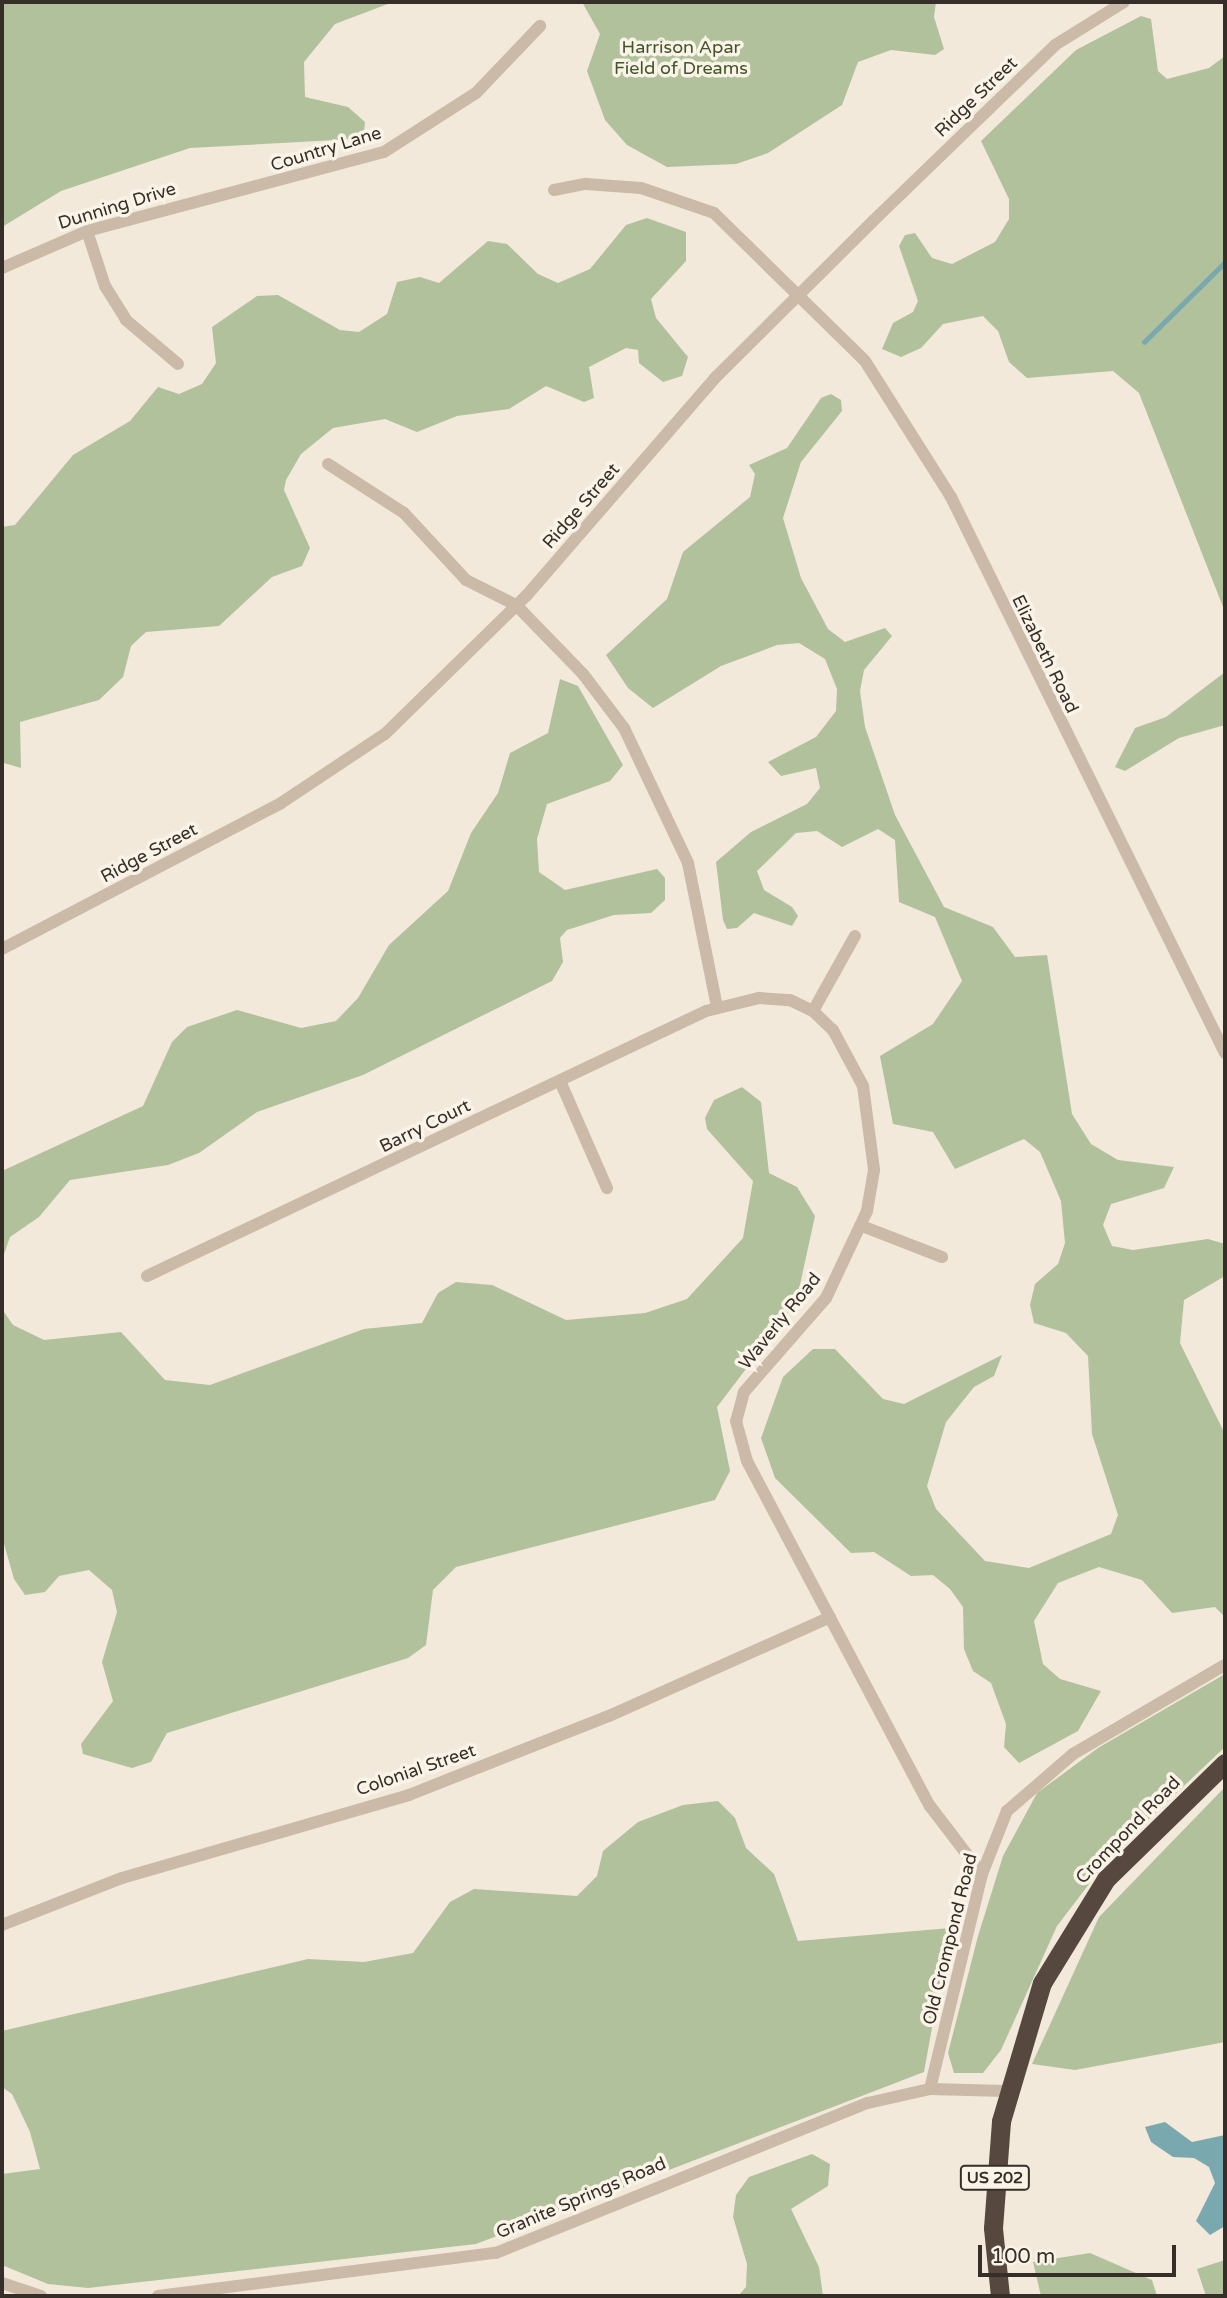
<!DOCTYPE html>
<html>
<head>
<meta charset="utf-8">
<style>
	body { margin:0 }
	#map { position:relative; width:1227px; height:2298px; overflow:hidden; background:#f2e9db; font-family:"Varela Round",sans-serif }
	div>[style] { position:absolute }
	.green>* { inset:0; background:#b1c19b }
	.water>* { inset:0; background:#7aa8af }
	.stream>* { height:4.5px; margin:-2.25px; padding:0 2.25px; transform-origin:2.25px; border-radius:2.25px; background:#7aa8af }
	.minor>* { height:12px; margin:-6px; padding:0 6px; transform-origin:6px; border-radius:6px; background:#cabaa7 }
	.highway>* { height:19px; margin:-9.5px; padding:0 9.5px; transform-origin:9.5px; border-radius:9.5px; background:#57483f }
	span { translate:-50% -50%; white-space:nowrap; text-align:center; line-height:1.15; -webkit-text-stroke:7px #faf3e7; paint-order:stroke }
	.shield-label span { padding:2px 5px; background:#faf3e7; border:2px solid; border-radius:5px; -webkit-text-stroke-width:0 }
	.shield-label { font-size:16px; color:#362e28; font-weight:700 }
	.park-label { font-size:18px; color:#42552b }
	.street-label { font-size:18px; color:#362e28 }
	.frame { position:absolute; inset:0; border:4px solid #362e28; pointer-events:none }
	.scale { position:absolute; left:978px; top:2245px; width:198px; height:32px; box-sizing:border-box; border:4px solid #362e28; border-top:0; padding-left:9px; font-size:21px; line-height:24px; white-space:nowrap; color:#362e28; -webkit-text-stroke:5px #faf3e7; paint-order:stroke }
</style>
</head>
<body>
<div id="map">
	<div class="green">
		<div style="clip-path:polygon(2px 2px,393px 2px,335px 24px,304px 62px,305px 97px,348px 107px,365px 122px,364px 132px,354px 139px,190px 148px,61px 191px,2px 227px)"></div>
		<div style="clip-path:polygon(582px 2px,936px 2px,934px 17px,944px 49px,935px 55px,891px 50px,858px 62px,842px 105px,768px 153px,736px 164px,667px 167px,627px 145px,605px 120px,587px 71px,600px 34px)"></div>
		<div style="clip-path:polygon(1141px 16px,1151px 19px,1158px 71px,1167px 79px,1209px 68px,1225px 56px,1225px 612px,1139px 393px,1113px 371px,1027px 378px,1009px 362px,998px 331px,983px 316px,943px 324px,921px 348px,901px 357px,882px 349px,893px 323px,913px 312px,918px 301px,899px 246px,905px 235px,915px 233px,932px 258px,952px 264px,995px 242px,1009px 219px,1009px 199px,981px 141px,1076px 50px)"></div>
		<div style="clip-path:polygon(647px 218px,686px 232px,686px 261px,651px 299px,656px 318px,688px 357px,682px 376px,663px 382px,639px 363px,638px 350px,626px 348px,589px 367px,594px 398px,584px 402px,546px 386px,509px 409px,457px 416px,417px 432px,385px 419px,333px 428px,301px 454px,286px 480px,284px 490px,310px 548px,302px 566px,272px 577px,219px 626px,146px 632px,131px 646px,123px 677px,99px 700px,20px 722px,21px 768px,4px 763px,2px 527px,15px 525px,73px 455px,130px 421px,158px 387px,179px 394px,202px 384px,216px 363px,212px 327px,257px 296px,278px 295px,340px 330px,359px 332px,387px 314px,397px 282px,420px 277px,439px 283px,488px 241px,507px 244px,538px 274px,558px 283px,590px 269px,626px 225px)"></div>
		<div style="clip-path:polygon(831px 394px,841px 400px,842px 411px,801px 462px,783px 518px,801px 578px,828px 629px,845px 642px,885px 628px,892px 636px,864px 670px,860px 691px,865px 727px,895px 815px,944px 907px,993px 927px,1015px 957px,1047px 955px,1072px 1114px,1091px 1144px,1118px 1160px,1174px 1167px,1164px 1188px,1111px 1204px,1103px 1225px,1112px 1246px,1133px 1250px,1208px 1239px,1225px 1244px,1225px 1276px,1184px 1300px,1180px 1343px,1225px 1434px,1225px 1617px,1215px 1607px,1172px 1613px,1142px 1580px,1099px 1567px,1058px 1583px,1034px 1621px,1043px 1664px,1060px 1679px,1101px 1691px,1078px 1731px,1019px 1763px,1004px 1747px,1006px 1724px,991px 1683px,973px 1671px,964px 1649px,963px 1607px,950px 1589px,933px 1575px,911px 1576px,874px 1552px,851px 1553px,775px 1478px,761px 1438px,783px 1377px,813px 1349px,835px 1349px,883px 1399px,904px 1404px,1002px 1355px,994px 1376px,974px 1387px,946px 1422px,927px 1486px,936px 1509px,985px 1561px,1029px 1568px,1111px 1534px,1118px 1515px,1092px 1434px,1088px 1356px,1066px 1333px,1034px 1323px,1030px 1305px,1035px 1284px,1058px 1264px,1065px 1243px,1061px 1201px,1040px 1152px,1024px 1139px,955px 1169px,933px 1132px,893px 1124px,880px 1056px,933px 1024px,962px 981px,935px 917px,899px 902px,895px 840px,878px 829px,842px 847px,817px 831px,796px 833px,757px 871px,764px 890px,792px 907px,798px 916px,792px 926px,754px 913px,737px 928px,727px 929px,723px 920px,716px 862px,751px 832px,807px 804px,820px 788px,816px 768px,781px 776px,768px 762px,816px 737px,836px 711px,837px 689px,825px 659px,799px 643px,777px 645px,721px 666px,653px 708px,628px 688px,606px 655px,667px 599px,683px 552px,750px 497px,755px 474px,749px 465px,787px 448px,821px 398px)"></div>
		<div style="clip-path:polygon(1225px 672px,1225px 725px,1179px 738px,1125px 771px,1115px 767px,1135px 728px,1166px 717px)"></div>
		<div style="clip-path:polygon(560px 679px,578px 686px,623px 765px,610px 781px,547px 804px,537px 839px,539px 872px,565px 890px,657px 869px,665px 878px,665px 900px,651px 913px,614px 915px,567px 930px,560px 938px,563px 962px,552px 981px,363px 1075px,257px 1112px,199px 1153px,168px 1165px,70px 1180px,39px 1217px,10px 1237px,2px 1260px,2px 1171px,143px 1106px,172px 1042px,187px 1027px,237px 1010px,301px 1028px,336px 1021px,358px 998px,389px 945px,448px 891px,471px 833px,498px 793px,510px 753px,548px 733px)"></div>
		<div style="clip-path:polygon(742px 1087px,761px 1102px,769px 1173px,797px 1187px,815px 1216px,796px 1303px,717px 1407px,730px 1471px,715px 1500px,456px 1567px,433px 1590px,426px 1645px,408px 1658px,167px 1733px,151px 1762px,132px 1768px,83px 1754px,81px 1744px,113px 1701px,102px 1662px,117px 1612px,112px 1590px,89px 1570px,59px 1576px,45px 1592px,25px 1595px,14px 1579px,2px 1537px,2px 1309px,13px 1325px,44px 1340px,121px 1332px,165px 1380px,210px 1385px,364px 1329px,422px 1323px,438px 1293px,456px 1282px,492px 1285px,566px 1320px,645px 1313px,687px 1299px,743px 1238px,753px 1181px,707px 1129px,705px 1118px,714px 1100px)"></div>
		<div style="clip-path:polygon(1225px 1674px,1225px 1747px,1112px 1854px,1057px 1926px,1001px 2050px,983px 2073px,954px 2073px,948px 2053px,978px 1936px,1003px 1856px,1037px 1793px,1098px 1748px)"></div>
		<div style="clip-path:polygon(1225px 1787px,1225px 2042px,1075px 2070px,1032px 2064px,1099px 1917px)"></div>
		<div style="clip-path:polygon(718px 1801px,735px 1818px,746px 1848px,774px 1874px,798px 1941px,950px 1928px,924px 2072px,476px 2244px,88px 2288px,48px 2284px,2px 2265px,2px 2174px,40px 2169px,30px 2132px,12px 2094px,2px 2087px,2px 2031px,308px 1959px,364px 1962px,413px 1953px,450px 1902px,474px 1889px,577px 1896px,597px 1876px,603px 1851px,638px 1822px,683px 1805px)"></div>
		<div style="clip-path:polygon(812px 2154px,830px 2164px,828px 2186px,791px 2209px,819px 2267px,823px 2296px,738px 2296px,746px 2287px,747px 2264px,733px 2217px,736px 2195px,749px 2177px)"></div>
		<div style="clip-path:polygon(1090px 2253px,1152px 2280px,1157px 2296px,1041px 2296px,1033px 2262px)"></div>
		<div style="clip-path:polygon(1225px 2260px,1225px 2296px,1206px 2296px,1197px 2269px)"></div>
	</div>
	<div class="water">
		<div style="clip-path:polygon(1165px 2122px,1192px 2142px,1225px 2135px,1225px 2226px,1210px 2235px,1196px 2221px,1215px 2183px,1209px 2167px,1194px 2158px,1173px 2157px,1151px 2142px,1145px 2127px)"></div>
	</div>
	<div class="stream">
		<div style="left:1144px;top:342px;width:114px;rotate:-44.6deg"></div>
	</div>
	<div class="minor">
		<div style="left:554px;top:190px;width:33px;rotate:-11deg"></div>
		<div style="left:586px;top:184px;width:55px;rotate:4.2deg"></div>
		<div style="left:641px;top:188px;width:77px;rotate:18.9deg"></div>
		<div style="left:714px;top:213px;width:211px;rotate:44.4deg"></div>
		<div style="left:865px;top:361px;width:161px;rotate:57.7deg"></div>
		<div style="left:951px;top:497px;width:620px;rotate:63.77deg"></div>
		<div style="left:87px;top:231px;width:58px;rotate:71.9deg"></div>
		<div style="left:105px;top:286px;width:40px;rotate:58deg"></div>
		<div style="left:126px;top:320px;width:68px;rotate:40.2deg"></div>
		<div style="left:2px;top:268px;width:93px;rotate:-23.5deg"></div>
		<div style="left:87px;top:231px;width:307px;rotate:-14.9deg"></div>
		<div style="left:384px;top:152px;width:109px;rotate:-32.7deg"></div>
		<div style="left:476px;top:93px;width:93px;rotate:-46.3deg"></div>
		<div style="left:328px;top:464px;width:90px;rotate:32.8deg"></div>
		<div style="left:404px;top:513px;width:91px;rotate:47.2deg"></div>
		<div style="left:466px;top:580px;width:56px;rotate:26.6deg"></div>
		<div style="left:516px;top:605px;width:96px;rotate:45.8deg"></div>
		<div style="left:583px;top:674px;width:68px;rotate:52.8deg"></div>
		<div style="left:624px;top:728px;width:149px;rotate:64.6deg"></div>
		<div style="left:688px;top:863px;width:147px;rotate:78.6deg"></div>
		<div style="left:2px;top:949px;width:315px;rotate:-27.6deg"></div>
		<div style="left:281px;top:803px;width:125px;rotate:-33.6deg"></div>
		<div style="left:385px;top:734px;width:199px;rotate:-44.4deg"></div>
		<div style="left:527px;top:595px;width:289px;rotate:-49.1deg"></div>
		<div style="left:716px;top:377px;width:220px;rotate:-44.8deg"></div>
		<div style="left:872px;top:222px;width:255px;rotate:-44deg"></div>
		<div style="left:1055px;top:45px;width:81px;rotate:-31.9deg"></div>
		<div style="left:813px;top:1011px;width:86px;rotate:-60.8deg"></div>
		<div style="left:560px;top:1081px;width:117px;rotate:66.3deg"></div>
		<div style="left:862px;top:1226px;width:86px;rotate:21.2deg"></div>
		<div style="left:147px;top:1276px;width:619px;rotate:-25.36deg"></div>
		<div style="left:706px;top:1011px;width:55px;rotate:-13.8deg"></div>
		<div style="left:759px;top:998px;width:31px;rotate:4deg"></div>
		<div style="left:790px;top:1000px;width:25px;rotate:26deg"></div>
		<div style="left:813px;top:1011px;width:28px;rotate:44deg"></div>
		<div style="left:833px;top:1030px;width:64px;rotate:61.8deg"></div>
		<div style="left:863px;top:1086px;width:85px;rotate:82.5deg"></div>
		<div style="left:874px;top:1170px;width:42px;rotate:99.7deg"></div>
		<div style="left:867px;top:1211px;width:96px;rotate:115.2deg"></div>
		<div style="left:826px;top:1298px;width:125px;rotate:131.1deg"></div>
		<div style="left:744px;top:1392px;width:30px;rotate:105deg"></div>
		<div style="left:736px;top:1421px;width:41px;rotate:74.6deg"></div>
		<div style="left:747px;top:1461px;width:391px;rotate:62.1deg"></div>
		<div style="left:930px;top:1806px;width:86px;rotate:52.6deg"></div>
		<div style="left:2px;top:1925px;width:129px;rotate:-21.4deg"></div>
		<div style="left:122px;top:1878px;width:299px;rotate:-16.1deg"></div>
		<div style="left:409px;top:1795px;width:215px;rotate:-21.6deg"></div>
		<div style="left:609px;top:1716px;width:242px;rotate:-24.1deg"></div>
		<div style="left:930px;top:2089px;width:221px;rotate:-76.4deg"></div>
		<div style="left:982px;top:1874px;width:68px;rotate:-68.4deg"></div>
		<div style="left:1007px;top:1811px;width:87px;rotate:-40.8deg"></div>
		<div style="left:1073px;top:1754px;width:176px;rotate:-30.4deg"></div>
		<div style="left:2px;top:2283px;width:41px;rotate:18.4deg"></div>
		<div style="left:158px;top:2296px;width:341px;rotate:-7.3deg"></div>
		<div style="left:496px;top:2253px;width:401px;rotate:-22deg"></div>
		<div style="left:868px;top:2103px;width:64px;rotate:-12.7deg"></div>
		<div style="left:930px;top:2089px;width:75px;rotate:1.5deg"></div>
	</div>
	<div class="highway">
		<div style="left:1000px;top:2296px;width:68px;rotate:-95.9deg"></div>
		<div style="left:993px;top:2228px;width:107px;rotate:-85.7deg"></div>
		<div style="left:1001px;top:2121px;width:144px;rotate:-73.5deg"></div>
		<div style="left:1042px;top:1983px;width:122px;rotate:-58.4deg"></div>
		<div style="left:1106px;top:1879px;width:166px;rotate:-44.3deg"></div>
	</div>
	<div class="shield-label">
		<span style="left:995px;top:2178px">US 202</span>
	</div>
	<div class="park-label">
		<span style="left:681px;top:58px">Harrison Apar<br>Field of Dreams</span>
	</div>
	<div class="street-label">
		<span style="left:976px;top:97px;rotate:-44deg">Ridge Street</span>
		<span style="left:326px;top:149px;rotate:-17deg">Country Lane</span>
		<span style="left:117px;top:206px;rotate:-17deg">Dunning Drive</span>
		<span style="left:581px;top:506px;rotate:-49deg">Ridge Street</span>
		<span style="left:1045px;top:654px;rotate:64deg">Elizabeth Road</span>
		<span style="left:149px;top:853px;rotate:-28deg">Ridge Street</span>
		<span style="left:425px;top:1126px;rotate:-26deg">Barry Court</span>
		<span style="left:780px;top:1321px;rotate:-51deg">Waverly Road</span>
		<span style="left:416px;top:1770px;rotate:-19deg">Colonial Street</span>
		<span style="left:1128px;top:1830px;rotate:-46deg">Crompond Road</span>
		<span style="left:950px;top:1939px;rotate:-76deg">Old Crompond Road</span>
		<span style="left:581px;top:2198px;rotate:-23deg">Granite Springs Road</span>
	</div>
	<div class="frame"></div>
	<div class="scale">100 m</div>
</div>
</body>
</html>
